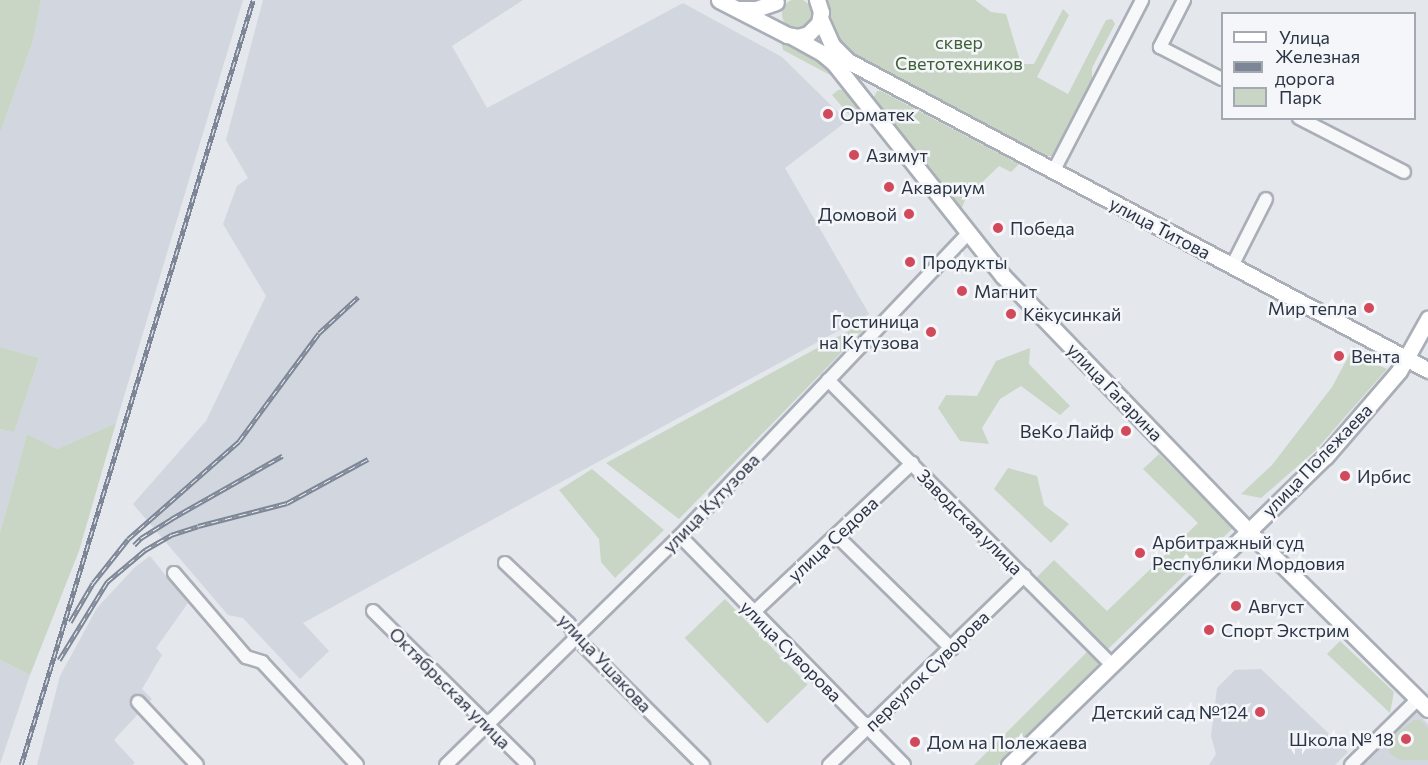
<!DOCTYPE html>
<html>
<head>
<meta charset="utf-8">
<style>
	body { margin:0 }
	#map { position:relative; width:1428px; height:765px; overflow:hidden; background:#e4e7ec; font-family:Commissioner,sans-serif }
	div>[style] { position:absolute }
	.built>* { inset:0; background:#d2d6de }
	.green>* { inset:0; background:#c9d6c5; transform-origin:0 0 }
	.round { border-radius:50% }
	.roads { filter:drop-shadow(2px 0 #a9aeb7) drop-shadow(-2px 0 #a9aeb7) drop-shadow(0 2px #a9aeb7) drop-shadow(0 -2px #a9aeb7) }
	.minor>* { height:12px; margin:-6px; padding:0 6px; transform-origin:6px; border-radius:6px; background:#f7f8fa }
	.major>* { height:15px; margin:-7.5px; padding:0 7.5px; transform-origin:7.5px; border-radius:7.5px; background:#fff }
	.rail>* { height:4.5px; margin-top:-2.25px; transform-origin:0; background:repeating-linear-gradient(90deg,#f4f6f9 0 7px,#7d8696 0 14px); box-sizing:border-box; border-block:2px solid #7d8696 }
	.dots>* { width:16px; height:16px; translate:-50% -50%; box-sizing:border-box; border:3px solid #f4f6f9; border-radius:50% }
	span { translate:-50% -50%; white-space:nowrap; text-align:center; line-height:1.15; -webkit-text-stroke:5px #f4f6f9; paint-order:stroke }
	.park-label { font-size:18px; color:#3f6138 }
	.poi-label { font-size:18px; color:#2b3445 }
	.left { translate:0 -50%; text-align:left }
	.right { translate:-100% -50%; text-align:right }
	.street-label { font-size:18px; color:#2b3445 }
	.legend { position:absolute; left:1221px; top:12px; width:195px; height:108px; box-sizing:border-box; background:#f4f6f9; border:2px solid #a4a8b1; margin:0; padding:8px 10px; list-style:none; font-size:18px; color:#2b3445 }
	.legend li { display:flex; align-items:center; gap:12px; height:30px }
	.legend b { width:30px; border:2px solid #a4a8b1 }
</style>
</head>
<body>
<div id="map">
	<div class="built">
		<div style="clip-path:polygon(41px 0,243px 0,116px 423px,57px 449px,27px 434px,0 533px,0 429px,14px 431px,39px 358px,0 347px,0 133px,33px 41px)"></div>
		<div style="clip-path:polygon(263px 0,523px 0,452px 46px,487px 108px,683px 3px,782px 57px,847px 121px,785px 168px,869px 314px,303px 623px,329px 651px,300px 679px,243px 618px,228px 615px,133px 504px,206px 421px,266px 296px,223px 224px,237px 186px,248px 178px,226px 140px)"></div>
		<div style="clip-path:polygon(150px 556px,188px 603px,156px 648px,162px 655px,142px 689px,152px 699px,114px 740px,135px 763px,132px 765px,37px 765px,60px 676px,97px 608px,135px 567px)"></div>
		<div style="clip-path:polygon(0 660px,30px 675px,0 764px)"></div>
		<div style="clip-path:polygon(1261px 669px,1348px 752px,1335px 765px,1209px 765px,1216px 754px,1211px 736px,1217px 688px,1235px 670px)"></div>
		<div style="clip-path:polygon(1414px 710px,1428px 724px,1428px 765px,1357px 765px)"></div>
	</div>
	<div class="green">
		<div class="round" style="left:782px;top:-1px;width:30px;height:30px"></div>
		<div style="clip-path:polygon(0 0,41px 0,33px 41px,0 133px)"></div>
		<div style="clip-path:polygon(825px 0,975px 0,991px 12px,1006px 14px,1021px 64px,1034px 64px,1063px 9px,1069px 15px,1037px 77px,1068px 94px,1106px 20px,1112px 19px,1115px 24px,1092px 68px,1092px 84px,1059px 150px,1052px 156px,1044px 156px,862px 63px,841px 44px,833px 30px)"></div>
		<div style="clip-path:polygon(781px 41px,826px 64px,836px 74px,832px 76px,783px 50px)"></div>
		<div style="clip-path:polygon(847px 89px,870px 118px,863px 122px,856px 114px,851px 117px,832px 95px,838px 90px)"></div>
		<div style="clip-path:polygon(877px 91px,881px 91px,1019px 164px,1011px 172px,999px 166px,966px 198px,961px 210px,874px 97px)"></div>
		<div style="clip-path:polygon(878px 315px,679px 519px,606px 463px)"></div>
		<div style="clip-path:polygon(1354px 346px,1369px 361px,1387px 369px,1316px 450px,1261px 498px,1241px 494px,1272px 465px,1332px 387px)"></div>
		<div style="clip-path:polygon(0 347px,39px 358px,14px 432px,0 429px)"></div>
		<div style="clip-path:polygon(1030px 348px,1029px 364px,1070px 406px,1060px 415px,1021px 386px,1000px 399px,982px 428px,989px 444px,960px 441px,938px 408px,946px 395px,977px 396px,996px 361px)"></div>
		<div style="clip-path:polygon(116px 423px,79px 551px,30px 675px,0 660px,0 533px,27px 434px,57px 449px)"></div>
		<div style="clip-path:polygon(1159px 454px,1233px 528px,1106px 651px,1035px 579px,1054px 560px,1107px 611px,1198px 523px,1143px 469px)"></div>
		<div style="clip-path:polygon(1008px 468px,1037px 476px,1044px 505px,1069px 524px,1051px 543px,994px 489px)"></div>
		<div style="clip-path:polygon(592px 469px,664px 530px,615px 578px,601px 562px,599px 539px,559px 490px)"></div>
		<div style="left:725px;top:599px;width:119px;height:56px;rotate:46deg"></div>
		<div style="clip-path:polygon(1340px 641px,1394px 692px,1390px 713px,1327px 654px)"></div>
		<div style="left:1089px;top:650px;width:17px;height:165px;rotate:45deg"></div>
		<div style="clip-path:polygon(1414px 720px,1420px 720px,1428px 728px,1428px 760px,1400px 760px,1390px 754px,1388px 747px,1394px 735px)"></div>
	</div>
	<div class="roads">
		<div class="minor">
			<div style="left:1184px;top:0;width:53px;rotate:117.1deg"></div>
			<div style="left:1160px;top:47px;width:70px;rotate:27.3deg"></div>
			<div style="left:1299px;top:118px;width:118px;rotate:27.2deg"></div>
			<div style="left:1053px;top:172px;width:194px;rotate:-62.6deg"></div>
			<div style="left:1232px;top:266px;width:75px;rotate:-63.1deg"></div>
			<div style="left:828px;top:380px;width:401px;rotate:45.1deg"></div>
			<div style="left:680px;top:536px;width:320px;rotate:45.6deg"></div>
			<div style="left:837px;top:536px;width:161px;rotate:44.5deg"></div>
			<div style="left:505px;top:563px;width:88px;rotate:43.6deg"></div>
			<div style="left:569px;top:624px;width:16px;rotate:63deg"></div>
			<div style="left:576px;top:638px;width:180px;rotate:45deg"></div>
			<div style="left:174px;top:573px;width:111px;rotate:49.4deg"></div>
			<div style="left:246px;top:657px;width:17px;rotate:17deg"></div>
			<div style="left:262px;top:662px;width:140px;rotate:47.3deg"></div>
			<div style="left:373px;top:611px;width:218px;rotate:44.8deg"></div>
			<div style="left:753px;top:613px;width:219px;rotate:-43.3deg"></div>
			<div style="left:138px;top:702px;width:86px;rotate:46.9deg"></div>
			<div style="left:446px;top:765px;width:327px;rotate:-44.4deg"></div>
			<div style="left:680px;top:536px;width:417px;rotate:-46.4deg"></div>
			<div style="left:829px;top:765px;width:272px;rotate:-44.1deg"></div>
			<div style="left:1351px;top:765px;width:94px;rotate:-44.6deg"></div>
		</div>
		<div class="major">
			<div style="left:719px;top:0;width:76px;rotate:27.2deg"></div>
			<div style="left:787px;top:35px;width:11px;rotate:10deg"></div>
			<div style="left:798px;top:37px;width:10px;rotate:-17deg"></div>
			<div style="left:808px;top:34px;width:16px;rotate:-45deg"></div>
			<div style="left:819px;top:23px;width:11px;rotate:-80deg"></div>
			<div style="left:821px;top:12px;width:13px;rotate:-108deg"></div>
			<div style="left:740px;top:9px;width:16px"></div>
			<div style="left:756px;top:9px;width:21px;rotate:-19deg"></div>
			<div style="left:820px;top:18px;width:30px;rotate:66deg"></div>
			<div style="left:832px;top:45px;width:23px;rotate:45deg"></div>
			<div style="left:848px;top:61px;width:657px;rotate:28.05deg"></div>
			<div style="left:793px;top:37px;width:33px;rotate:29deg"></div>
			<div style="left:822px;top:53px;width:16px;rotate:40deg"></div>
			<div style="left:834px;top:63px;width:272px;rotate:51.6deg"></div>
			<div style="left:1003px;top:276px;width:354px;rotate:46.1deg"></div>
			<div style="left:1248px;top:531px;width:253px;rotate:44.7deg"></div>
			<div style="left:1009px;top:765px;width:441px;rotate:-44.3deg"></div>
			<div style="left:1325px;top:457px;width:113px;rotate:-49.3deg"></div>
			<div style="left:1399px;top:371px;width:60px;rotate:-60.9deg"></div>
		</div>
	</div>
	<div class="rail">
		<div style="left:134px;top:545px;width:10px;rotate:-45deg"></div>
		<div style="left:141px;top:538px;width:36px;rotate:-32deg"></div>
		<div style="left:171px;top:519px;width:128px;rotate:-29.6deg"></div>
		<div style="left:70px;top:622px;width:45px;rotate:-59.5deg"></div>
		<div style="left:93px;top:583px;width:56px;rotate:-51.5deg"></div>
		<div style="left:128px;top:539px;width:148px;rotate:-41.4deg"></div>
		<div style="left:239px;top:441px;width:134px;rotate:-53.5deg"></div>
		<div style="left:319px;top:333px;width:53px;rotate:-42.7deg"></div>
		<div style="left:59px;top:660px;width:92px;rotate:-58.4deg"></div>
		<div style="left:107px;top:582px;width:50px;rotate:-40.1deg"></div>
		<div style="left:145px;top:550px;width:30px;rotate:-30deg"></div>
		<div style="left:171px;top:535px;width:28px;rotate:-18deg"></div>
		<div style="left:198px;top:526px;width:92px;rotate:-14.5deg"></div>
		<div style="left:287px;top:503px;width:92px;rotate:-28.5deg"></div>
		<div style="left:21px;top:765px;width:799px;rotate:-73.13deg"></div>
	</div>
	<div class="dots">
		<div style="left:828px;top:114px;background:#d1495b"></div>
		<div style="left:854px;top:155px;background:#d1495b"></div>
		<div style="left:889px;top:187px;background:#d1495b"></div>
		<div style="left:909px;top:214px;background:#d1495b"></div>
		<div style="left:998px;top:228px;background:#d1495b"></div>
		<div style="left:910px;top:262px;background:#d1495b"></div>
		<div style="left:962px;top:291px;background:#d1495b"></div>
		<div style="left:1369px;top:308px;background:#d1495b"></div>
		<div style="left:1011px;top:314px;background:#d1495b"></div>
		<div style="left:931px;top:332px;background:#d1495b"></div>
		<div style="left:1339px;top:356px;background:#d1495b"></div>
		<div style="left:1126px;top:431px;background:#d1495b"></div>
		<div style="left:1345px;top:476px;background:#d1495b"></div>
		<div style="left:1140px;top:553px;background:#d1495b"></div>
		<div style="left:1236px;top:606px;background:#d1495b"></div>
		<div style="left:1209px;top:630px;background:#d1495b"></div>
		<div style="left:1260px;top:712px;background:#d1495b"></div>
		<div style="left:1406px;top:739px;background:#d1495b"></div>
		<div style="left:915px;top:742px;background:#d1495b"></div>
	</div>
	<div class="park-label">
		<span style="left:959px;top:53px">сквер<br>Светотехников</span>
	</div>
	<div class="poi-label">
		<span class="left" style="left:840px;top:114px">Орматек</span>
		<span class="left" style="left:866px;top:155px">Азимут</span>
		<span class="left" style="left:901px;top:187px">Аквариум</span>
		<span class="right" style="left:897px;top:214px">Домовой</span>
		<span class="left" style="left:1010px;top:228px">Победа</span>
		<span class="left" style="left:922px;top:262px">Продукты</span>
		<span class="left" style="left:974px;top:291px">Магнит</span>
		<span class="right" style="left:1357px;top:308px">Мир тепла</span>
		<span class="left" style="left:1023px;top:314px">Кёкусинкай</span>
		<span class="right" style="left:919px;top:332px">Гостиница<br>на Кутузова</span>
		<span class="left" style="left:1351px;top:356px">Вента</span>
		<span class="right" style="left:1114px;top:431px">ВеКо Лайф</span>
		<span class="left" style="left:1357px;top:476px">Ирбис</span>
		<span class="left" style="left:1152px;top:553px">Арбитражный суд<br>Республики Мордовия</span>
		<span class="left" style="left:1248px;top:606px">Август</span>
		<span class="left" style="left:1221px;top:630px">Спорт Экстрим</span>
		<span class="right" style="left:1248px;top:712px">Детский сад №124</span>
		<span class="right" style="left:1394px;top:739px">Школа № 18</span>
		<span class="left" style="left:927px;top:742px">Дом на Полежаева</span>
	</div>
	<div class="street-label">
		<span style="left:1160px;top:228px;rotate:28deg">улица Титова</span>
		<span style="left:1115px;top:392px;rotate:46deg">улица Гагарина</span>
		<span style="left:1317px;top:460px;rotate:-46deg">улица Полежаева</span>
		<span style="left:711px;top:503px;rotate:-46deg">улица Кутузова</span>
		<span style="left:970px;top:522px;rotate:45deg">Заводская улица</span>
		<span style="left:833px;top:539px;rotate:-43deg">улица Седова</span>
		<span style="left:791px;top:651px;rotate:45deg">улица Суворова</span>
		<span style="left:605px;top:663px;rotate:47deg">улица Ушакова</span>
		<span style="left:927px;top:671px;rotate:-44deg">переулок Суворова</span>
		<span style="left:450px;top:688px;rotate:45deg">Октябрьская улица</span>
	</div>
	<ul class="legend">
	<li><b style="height:8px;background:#fff"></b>Улица</li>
	<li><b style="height:8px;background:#7d8696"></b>Железная дорога</li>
	<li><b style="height:16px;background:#c9d6c5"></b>Парк</li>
	</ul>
</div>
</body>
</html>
